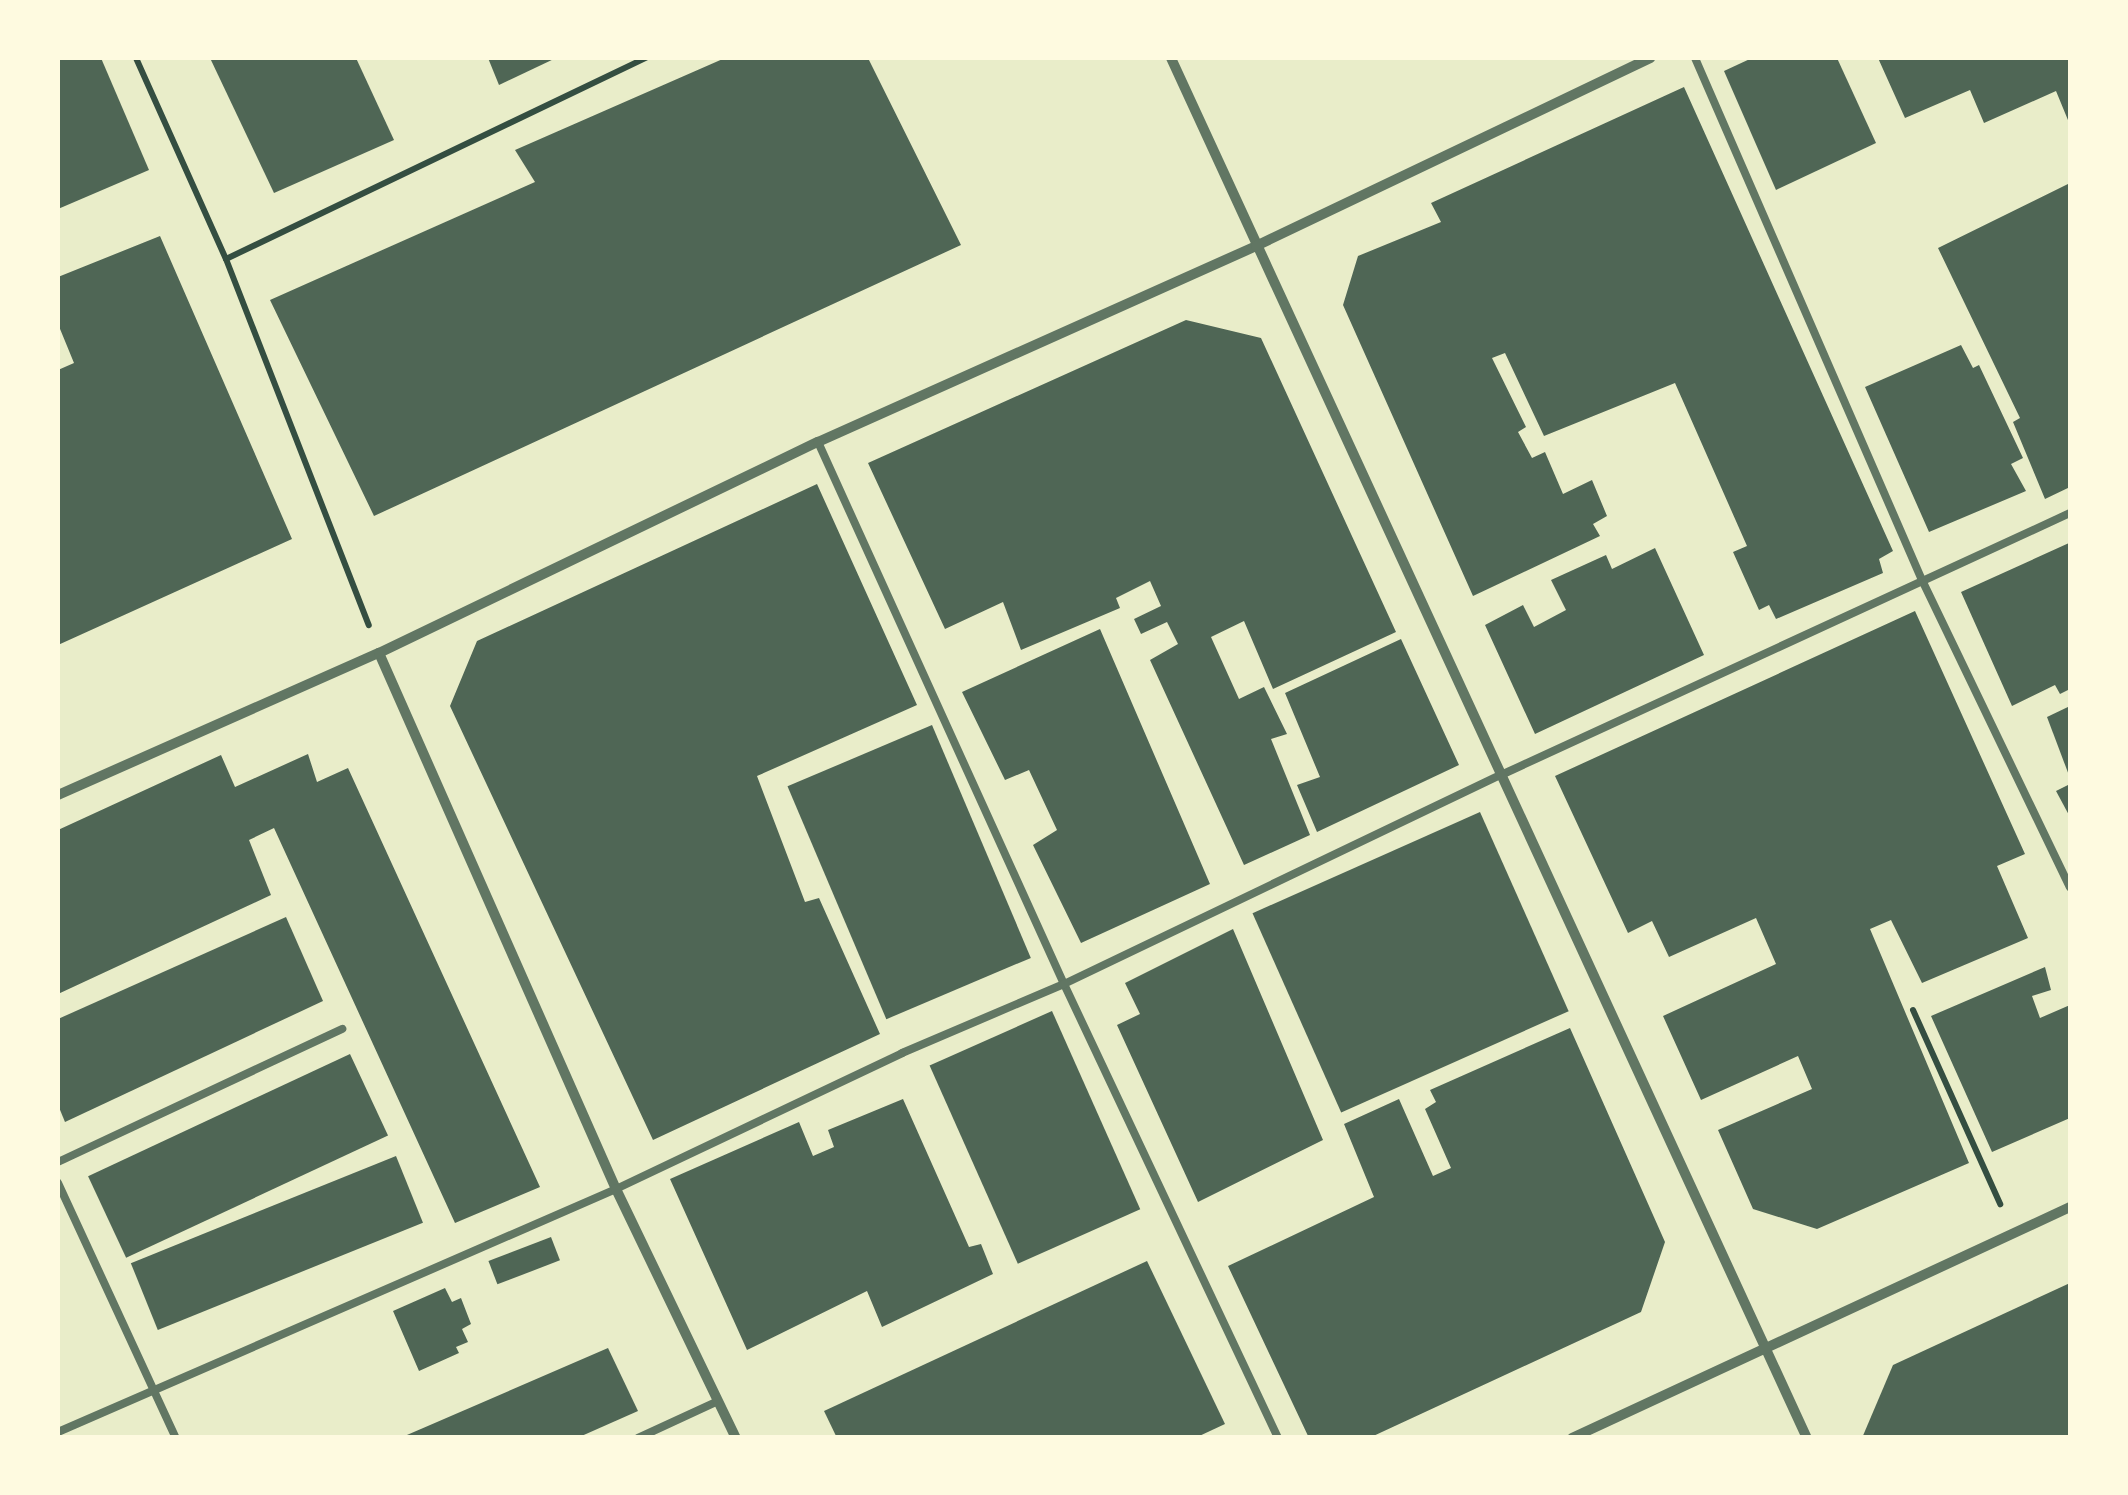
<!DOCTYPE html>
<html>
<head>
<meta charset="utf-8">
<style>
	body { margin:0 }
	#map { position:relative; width:2128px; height:1495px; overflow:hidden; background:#e9edc9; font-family:"Exo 2",sans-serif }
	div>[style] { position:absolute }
	.building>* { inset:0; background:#4f6655; transform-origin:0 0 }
	.path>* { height:6px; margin:-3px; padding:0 3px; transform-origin:3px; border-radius:3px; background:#344e41 }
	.service>* { height:8px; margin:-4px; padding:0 4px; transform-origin:4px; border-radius:4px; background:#617663 }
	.minor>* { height:10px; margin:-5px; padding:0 5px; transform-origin:5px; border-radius:5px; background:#617663 }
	span { translate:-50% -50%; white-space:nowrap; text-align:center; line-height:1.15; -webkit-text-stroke:9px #fefae0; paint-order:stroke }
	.frame { position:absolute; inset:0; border:60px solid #fefae0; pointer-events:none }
</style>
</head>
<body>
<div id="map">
	<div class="building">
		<div style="clip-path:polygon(58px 58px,101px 58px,149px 170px,58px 209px)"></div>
		<div style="clip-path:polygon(210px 58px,356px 58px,394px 140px,274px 193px)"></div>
		<div style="clip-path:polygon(488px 58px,556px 58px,499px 85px)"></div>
		<div style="clip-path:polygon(725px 58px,868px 58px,961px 245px,374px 516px,270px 300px,535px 182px,515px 150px)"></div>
		<div style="clip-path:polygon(1752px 58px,1837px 58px,1876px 143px,1776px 190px,1724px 71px)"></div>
		<div style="clip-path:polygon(1878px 58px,2070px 58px,2070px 125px,2056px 91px,1984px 123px,1970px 90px,1905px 118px)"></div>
		<div style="clip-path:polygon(1684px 87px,1893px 551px,1879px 559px,1883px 573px,1776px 619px,1769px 605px,1759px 610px,1733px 552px,1747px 546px,1675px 383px,1544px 436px,1505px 353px,1492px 358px,1526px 427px,1518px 432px,1532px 458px,1545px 452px,1563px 494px,1592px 480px,1607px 516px,1593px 524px,1600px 536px,1473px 596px,1343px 305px,1358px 256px,1441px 222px,1431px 203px)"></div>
		<div style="clip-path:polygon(2070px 183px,2070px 487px,2045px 499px,2013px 422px,2020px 418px,1938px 248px)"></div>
		<div style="clip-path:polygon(160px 236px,292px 539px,58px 645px,58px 370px,74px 363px,58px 324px,58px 277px)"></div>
		<div style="clip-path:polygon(1186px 320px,1261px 338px,1396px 632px,1273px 689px,1244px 621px,1211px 637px,1239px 699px,1264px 687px,1287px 734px,1271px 739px,1310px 835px,1244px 865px,1150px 660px,1178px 644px,1167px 622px,1141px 634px,1134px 619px,1161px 606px,1150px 581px,1116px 598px,1120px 608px,1021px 650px,1003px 602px,945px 629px,868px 463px)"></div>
		<div style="clip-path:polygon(1961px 345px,1973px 368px,1979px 365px,2023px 458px,2011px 464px,2026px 491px,1929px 532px,1865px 387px)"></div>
		<div style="clip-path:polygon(817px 484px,917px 705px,757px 776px,805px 902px,819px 898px,880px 1034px,653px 1140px,450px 706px,477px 641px)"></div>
		<div style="clip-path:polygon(2069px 543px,2070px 689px,2060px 694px,2055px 685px,2012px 706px,1961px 592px)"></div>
		<div style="clip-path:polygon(1655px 548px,1704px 655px,1535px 734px,1485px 625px,1523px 605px,1534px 627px,1566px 610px,1551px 580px,1606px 555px,1612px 569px)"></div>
		<div style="clip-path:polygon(1915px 611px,2025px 854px,1997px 866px,2028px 938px,1922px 983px,1891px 920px,1870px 929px,1969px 1163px,1817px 1229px,1753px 1209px,1718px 1130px,1812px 1089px,1798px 1056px,1701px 1100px,1663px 1016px,1776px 964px,1756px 918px,1669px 957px,1652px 921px,1628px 933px,1555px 776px)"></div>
		<div style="clip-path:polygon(1100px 629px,1210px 884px,1081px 943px,1033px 845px,1057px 830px,1029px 770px,1005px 780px,962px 692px)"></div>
		<div style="clip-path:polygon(1401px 639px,1459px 765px,1317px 832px,1297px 785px,1320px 777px,1285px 693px)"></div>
		<div style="clip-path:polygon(2070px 706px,2070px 778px,2047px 717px)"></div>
		<div style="left:932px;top:725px;width:253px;height:157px;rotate:67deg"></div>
		<div style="clip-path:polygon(308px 754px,317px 782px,348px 768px,540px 1187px,455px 1223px,274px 828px,249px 840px,271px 895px,58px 994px,58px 830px,221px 755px,235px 787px)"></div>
		<div style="clip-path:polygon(2070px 784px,2070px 817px,2056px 791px)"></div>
		<div style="left:1480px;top:812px;width:218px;height:249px;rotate:66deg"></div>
		<div style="clip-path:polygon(286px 917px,323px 1001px,65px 1122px,58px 1105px,58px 1019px)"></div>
		<div style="clip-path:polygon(1233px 929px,1323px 1140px,1198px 1202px,1117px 1025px,1140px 1014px,1125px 983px)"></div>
		<div style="clip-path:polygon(2045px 967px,2051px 990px,2032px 996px,2040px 1018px,2070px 1005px,2070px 1118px,1992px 1152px,1931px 1016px)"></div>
		<div style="left:1052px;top:1011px;width:217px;height:134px;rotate:66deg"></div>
		<div style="clip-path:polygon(1570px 1028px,1665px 1242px,1641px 1312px,1369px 1438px,1309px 1438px,1228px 1266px,1374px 1197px,1344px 1124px,1399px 1099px,1433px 1176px,1451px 1168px,1425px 1109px,1436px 1102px,1430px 1090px)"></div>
		<div style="left:350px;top:1054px;width:90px;height:289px;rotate:65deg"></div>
		<div style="clip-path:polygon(903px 1099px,969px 1247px,981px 1244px,993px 1274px,882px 1327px,867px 1291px,747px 1350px,670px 1179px,799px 1122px,813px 1156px,834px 1147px,828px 1130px)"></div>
		<div style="left:396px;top:1156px;width:72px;height:286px;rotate:68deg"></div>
		<div style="left:551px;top:1237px;width:25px;height:67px;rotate:69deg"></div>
		<div style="clip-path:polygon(1147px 1261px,1225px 1424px,1195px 1438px,837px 1438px,824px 1411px)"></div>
		<div style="clip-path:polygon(2070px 1283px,2070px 1438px,1862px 1438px,1893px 1365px)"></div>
		<div style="clip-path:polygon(445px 1288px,452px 1302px,461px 1298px,471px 1324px,462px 1329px,468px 1342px,456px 1347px,459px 1353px,419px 1371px,393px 1311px)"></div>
		<div style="clip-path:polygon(608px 1348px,638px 1411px,577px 1438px,400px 1438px)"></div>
	</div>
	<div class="path">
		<div style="left:136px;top:58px;width:220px;rotate:65.9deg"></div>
		<div style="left:226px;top:259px;width:393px;rotate:68.7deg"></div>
		<div style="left:226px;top:259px;width:466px;rotate:-25.6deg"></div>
		<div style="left:1913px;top:1010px;width:213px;rotate:65.8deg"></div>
	</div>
	<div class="service">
		<div style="left:1695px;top:58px;width:569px;rotate:66.5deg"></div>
		<div style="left:1922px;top:580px;width:341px;rotate:64.3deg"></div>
		<div style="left:818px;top:442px;width:595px;rotate:65.59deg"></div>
		<div style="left:1064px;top:984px;width:502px;rotate:64.76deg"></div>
		<div style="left:58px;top:1162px;width:314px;rotate:-25.1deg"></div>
		<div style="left:58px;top:1183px;width:281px;rotate:65.2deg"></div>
		<div style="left:58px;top:1432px;width:609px;rotate:-23.53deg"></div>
		<div style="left:616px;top:1189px;width:317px;rotate:-25.4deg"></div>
		<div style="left:902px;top:1053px;width:176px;rotate:-23.1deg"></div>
		<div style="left:1064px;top:984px;width:484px;rotate:-25.6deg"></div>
		<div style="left:1501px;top:775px;width:626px;rotate:-24.72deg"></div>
		<div style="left:638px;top:1438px;width:88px;rotate:-24.8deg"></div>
	</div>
	<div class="minor">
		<div style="left:1171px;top:58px;width:1520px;rotate:65.26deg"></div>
		<div style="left:379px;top:653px;width:586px;rotate:66.15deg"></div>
		<div style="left:616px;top:1189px;width:276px;rotate:64.3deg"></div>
		<div style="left:58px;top:795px;width:351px;rotate:-23.9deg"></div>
		<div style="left:379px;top:653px;width:487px;rotate:-25.7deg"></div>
		<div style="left:818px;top:442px;width:480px;rotate:-24.1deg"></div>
		<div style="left:1256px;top:246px;width:437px;rotate:-25.5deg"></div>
		<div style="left:1572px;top:1438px;width:549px;rotate:-24.88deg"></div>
	</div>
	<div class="frame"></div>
</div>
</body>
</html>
